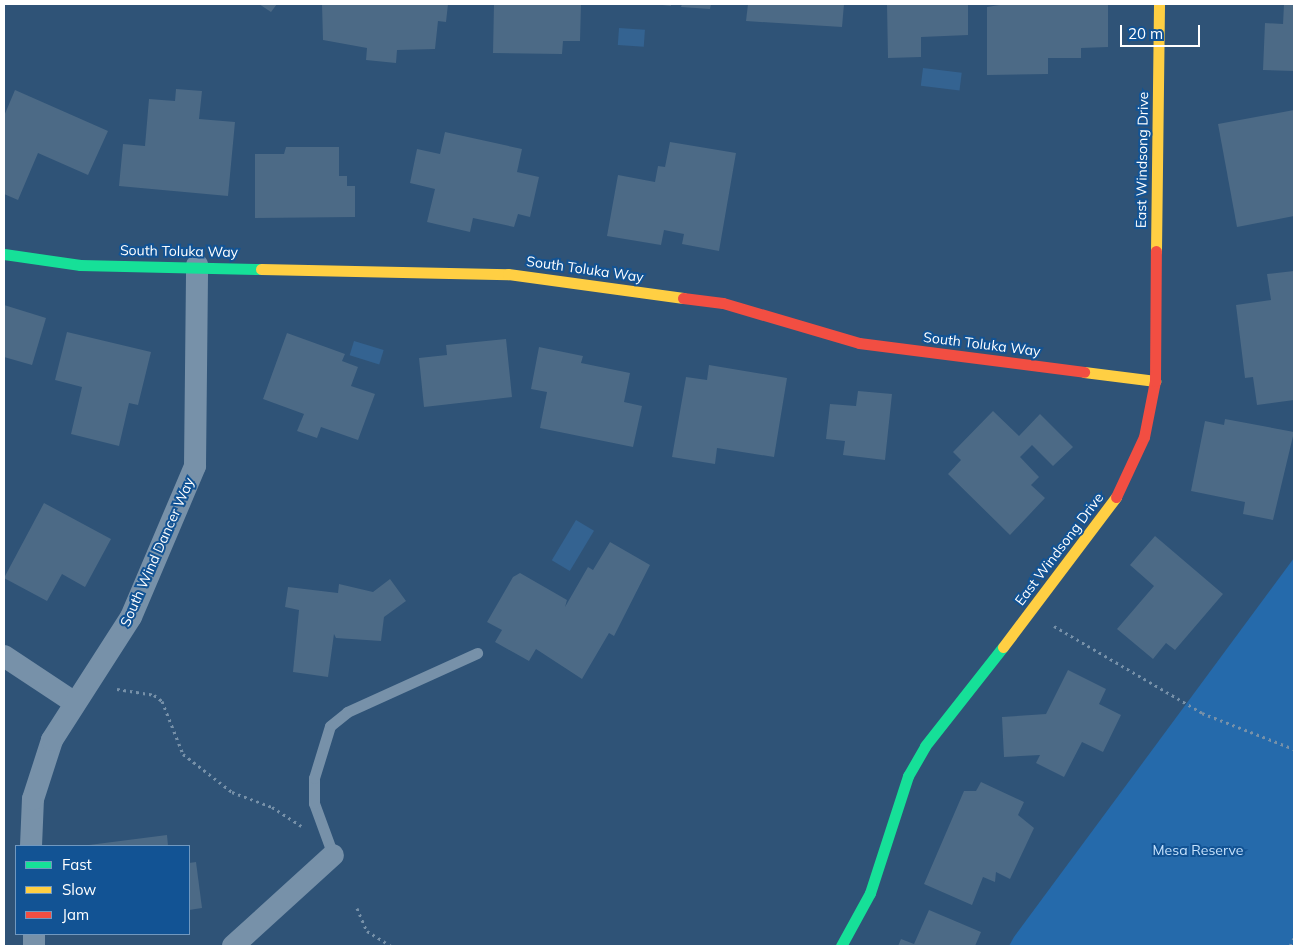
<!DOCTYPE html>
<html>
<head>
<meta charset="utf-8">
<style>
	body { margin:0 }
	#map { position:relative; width:1298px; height:950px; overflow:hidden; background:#2f5377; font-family:Mulish,sans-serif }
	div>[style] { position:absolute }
	.green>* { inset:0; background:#256aab }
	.water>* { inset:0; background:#346391; transform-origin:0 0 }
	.building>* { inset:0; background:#4c6a86 }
	.path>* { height:3px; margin-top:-1.5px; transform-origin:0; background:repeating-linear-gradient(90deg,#7791a9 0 2.5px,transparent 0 6.5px) }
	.lane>* { height:11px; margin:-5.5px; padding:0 5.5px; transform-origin:5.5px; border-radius:5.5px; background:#7791a9 }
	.street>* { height:22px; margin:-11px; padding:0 11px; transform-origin:11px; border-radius:11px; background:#7791a9 }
	.fast>* { height:11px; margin:-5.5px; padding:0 5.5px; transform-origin:5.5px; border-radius:5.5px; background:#16e098 }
	.slow>* { height:11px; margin:-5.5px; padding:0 5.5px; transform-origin:5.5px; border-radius:5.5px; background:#ffcf43 }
	.jam>* { height:11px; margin:-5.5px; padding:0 5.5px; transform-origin:5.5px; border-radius:5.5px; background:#f24e42 }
	span { translate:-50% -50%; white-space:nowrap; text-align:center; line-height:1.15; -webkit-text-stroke:4px #125394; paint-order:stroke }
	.street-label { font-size:14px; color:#fff }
	.park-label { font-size:14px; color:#c7e3fd }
	.frame { position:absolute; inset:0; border:5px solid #fff; pointer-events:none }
	.legend { position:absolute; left:15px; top:845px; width:175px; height:90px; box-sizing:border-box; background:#125394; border:1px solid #7198bf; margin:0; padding:6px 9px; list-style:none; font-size:15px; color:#fff }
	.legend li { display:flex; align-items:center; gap:10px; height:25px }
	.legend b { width:25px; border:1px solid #7198bf }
	.scale { position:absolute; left:1120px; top:25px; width:80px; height:22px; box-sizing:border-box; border:2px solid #fff; border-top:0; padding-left:6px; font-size:15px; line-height:18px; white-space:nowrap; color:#fff; -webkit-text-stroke:4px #125394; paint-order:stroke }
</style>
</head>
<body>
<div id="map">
	<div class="green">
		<div style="clip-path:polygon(1294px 558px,1294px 946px,1009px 946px,1014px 937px)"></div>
	</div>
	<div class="water">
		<div style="left:619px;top:28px;width:26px;height:17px;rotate:4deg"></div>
		<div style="left:923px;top:68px;width:39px;height:18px;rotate:7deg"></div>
		<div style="left:354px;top:341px;width:31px;height:15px;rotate:17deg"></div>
		<div style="left:576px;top:520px;width:21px;height:47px;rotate:31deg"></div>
	</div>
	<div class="building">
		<div style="clip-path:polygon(259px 4px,277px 4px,271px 12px)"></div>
		<div style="clip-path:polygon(322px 4px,448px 4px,446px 22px,438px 21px,435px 49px,397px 50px,396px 63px,366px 60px,367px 48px,323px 40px)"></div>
		<div style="clip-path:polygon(494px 4px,581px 4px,580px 41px,563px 41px,562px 54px,493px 53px)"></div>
		<div style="clip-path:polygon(654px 4px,671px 4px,671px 6px)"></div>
		<div style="clip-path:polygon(682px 4px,711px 4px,710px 9px,681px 7px)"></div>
		<div style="clip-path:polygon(748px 4px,844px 4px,842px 27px,746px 21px)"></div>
		<div style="clip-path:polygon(879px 4px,968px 4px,968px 35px,921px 37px,921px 57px,888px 58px,887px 5px)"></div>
		<div style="clip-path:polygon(1006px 4px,1108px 4px,1108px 47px,1081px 48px,1081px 58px,1048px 58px,1048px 74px,987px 75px,987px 7px)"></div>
		<div style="clip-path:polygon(1284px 4px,1294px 4px,1294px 71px,1263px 70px,1265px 23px,1283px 24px)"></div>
		<div style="clip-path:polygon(176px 89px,202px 91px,199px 119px,235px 122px,228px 196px,119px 186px,123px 144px,145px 146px,149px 99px,175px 101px)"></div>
		<div style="clip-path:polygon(15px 90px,108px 131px,88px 175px,38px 153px,18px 200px,4px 194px,4px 116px)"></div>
		<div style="clip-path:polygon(1294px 110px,1294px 216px,1237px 227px,1218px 124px)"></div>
		<div style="clip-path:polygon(445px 132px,522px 149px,517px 172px,539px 177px,530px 217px,518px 214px,514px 227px,473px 218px,470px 232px,427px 222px,435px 189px,410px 183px,417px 149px,440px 154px)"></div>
		<div style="clip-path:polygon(670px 142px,736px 153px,719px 251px,682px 244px,684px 234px,664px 230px,661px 245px,607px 236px,618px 175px,655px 182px,658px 166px,665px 167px)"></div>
		<div style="clip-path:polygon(286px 147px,339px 147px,339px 176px,347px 176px,347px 186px,355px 186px,355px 217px,255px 218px,255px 154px,284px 154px)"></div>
		<div style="clip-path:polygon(1294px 271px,1294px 400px,1257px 405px,1253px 377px,1245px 378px,1236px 305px,1271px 300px,1267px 274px)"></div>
		<div style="clip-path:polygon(4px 305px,46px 318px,32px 365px,4px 357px)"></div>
		<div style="clip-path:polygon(67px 332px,151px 352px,138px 405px,129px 403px,119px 446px,71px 434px,82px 387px,55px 380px)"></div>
		<div style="clip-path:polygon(287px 333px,345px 354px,342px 361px,358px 367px,351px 386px,375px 394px,358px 440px,321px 427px,317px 438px,297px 431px,304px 414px,263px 399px)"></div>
		<div style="clip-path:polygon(506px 339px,512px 397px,424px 407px,419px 358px,447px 355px,446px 345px)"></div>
		<div style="clip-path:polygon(539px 347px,583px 356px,581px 363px,630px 373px,624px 402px,642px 406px,633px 447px,540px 428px,547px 392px,531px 389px)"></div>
		<div style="clip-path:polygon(709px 365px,787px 378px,774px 457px,717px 448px,715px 464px,672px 457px,686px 377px,707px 380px)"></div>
		<div style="clip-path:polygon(858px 391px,892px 394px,885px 460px,843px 455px,845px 441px,826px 439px,830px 404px,856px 406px)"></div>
		<div style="clip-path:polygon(993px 411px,1019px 436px,1040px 414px,1073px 447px,1053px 466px,1032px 445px,1020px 457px,1039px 477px,1031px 485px,1045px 498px,1010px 535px,948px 474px,961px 460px,953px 452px)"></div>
		<div style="clip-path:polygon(1225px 419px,1294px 432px,1273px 520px,1243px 514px,1245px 502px,1191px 491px,1205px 421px,1224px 425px)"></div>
		<div style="clip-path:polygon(44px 503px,111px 539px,85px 587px,62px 574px,47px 601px,4px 578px)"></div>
		<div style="clip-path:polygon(1155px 536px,1223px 594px,1175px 650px,1166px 643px,1153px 659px,1117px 629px,1154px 586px,1130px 565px)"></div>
		<div style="clip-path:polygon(610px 542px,650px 565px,614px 636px,609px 633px,582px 679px,536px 649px,529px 661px,495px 642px,502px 630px,487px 622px,513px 577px,520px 573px,567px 600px,565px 607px,588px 567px,593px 570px)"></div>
		<div style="clip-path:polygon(390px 579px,406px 601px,384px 617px,381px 641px,336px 638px,334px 634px,328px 677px,293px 672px,299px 610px,285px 607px,288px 587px,338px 593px,339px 584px,373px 592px)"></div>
		<div style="clip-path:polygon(1068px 670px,1106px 689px,1099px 704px,1121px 715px,1103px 752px,1082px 742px,1064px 777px,1036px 763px,1040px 755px,1004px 757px,1002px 717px,1046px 714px)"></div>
		<div style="clip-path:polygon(981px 782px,1024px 802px,1018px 815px,1034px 828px,1010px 879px,996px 872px,995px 882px,983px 877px,972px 905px,924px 884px,964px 791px,976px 791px)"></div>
		<div style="clip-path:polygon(167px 835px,168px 846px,89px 846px,89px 845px)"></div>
		<div style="clip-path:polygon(196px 862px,202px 908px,189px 910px,189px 863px)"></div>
		<div style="clip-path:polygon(929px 910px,981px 932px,975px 946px,898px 946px,901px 939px,914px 944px)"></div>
	</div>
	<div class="path">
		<div style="left:1054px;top:626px;width:172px;rotate:30.4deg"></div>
		<div style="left:1202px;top:713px;width:99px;rotate:21.4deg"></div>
		<div style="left:117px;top:689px;width:37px;rotate:9deg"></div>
		<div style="left:154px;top:695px;width:10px;rotate:37deg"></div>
		<div style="left:162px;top:701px;width:57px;rotate:68.4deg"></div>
		<div style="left:183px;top:754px;width:62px;rotate:37.8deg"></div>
		<div style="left:232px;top:792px;width:43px;rotate:20.6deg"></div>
		<div style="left:272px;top:807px;width:35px;rotate:33deg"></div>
		<div style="left:357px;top:908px;width:25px;rotate:67deg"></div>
		<div style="left:367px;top:931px;width:28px;rotate:32deg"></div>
		<div style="left:1290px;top:946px;width:9px;rotate:-63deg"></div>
	</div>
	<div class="lane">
		<div style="left:333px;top:855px;width:55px;rotate:-110.1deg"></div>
		<div style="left:314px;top:803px;width:25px;rotate:-90deg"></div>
		<div style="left:314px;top:778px;width:54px;rotate:-72.9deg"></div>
		<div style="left:330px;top:726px;width:22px;rotate:-39deg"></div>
		<div style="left:347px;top:712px;width:143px;rotate:-24.4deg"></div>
	</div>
	<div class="street">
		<div style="left:4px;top:656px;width:85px;rotate:33.5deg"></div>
		<div style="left:31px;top:846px;width:47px;rotate:-87.6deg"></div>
		<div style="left:33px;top:799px;width:62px;rotate:-72.1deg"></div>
		<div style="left:52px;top:740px;width:146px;rotate:-57.3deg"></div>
		<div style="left:131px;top:617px;width:164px;rotate:-67deg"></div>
		<div style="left:195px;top:466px;width:201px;rotate:-89.4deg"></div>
		<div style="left:34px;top:934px;width:12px;rotate:90deg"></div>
		<div style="left:233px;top:946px;width:135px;rotate:-42.3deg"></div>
	</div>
	<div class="fast">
		<div style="left:4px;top:254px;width:77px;rotate:8.2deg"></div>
		<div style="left:80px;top:265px;width:181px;rotate:1.3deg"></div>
		<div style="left:841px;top:946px;width:60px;rotate:-61.3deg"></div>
		<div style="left:870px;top:893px;width:123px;rotate:-72deg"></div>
		<div style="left:908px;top:776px;width:34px;rotate:-60deg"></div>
		<div style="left:925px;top:746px;width:126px;rotate:-51.8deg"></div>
	</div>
	<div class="slow">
		<div style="left:1156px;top:251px;width:247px;rotate:-89.3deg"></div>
		<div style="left:261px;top:269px;width:247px;rotate:1.2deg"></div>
		<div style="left:508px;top:274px;width:177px;rotate:7.8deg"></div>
		<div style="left:1084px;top:372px;width:72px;rotate:7.2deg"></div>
		<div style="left:1003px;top:647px;width:188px;rotate:-53deg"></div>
	</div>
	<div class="jam">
		<div style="left:683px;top:298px;width:40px;rotate:7.1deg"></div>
		<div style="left:723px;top:303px;width:142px;rotate:16.4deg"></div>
		<div style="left:859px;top:343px;width:227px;rotate:7.3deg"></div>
		<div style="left:1116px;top:497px;width:66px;rotate:-65deg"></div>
		<div style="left:1144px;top:437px;width:57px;rotate:-78.9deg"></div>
		<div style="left:1155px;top:381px;width:130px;rotate:-89.6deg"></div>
	</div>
	<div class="street-label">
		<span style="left:1142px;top:160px;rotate:-89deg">East Windsong Drive</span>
		<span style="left:179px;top:251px;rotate:1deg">South Toluka Way</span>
		<span style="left:585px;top:269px;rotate:8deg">South Toluka Way</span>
		<span style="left:982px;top:344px;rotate:7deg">South Toluka Way</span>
		<span style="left:1059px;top:549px;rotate:-53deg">East Windsong Drive</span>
		<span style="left:157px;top:552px;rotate:-66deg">South Wind Dancer Way</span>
	</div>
	<div class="park-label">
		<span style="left:1198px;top:850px">Mesa Reserve</span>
	</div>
	<div class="frame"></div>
	<ul class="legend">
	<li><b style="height:6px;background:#16e098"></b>Fast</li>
	<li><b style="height:6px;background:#ffcf43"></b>Slow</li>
	<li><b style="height:6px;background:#f24e42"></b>Jam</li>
	</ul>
	<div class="scale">20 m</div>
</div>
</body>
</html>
